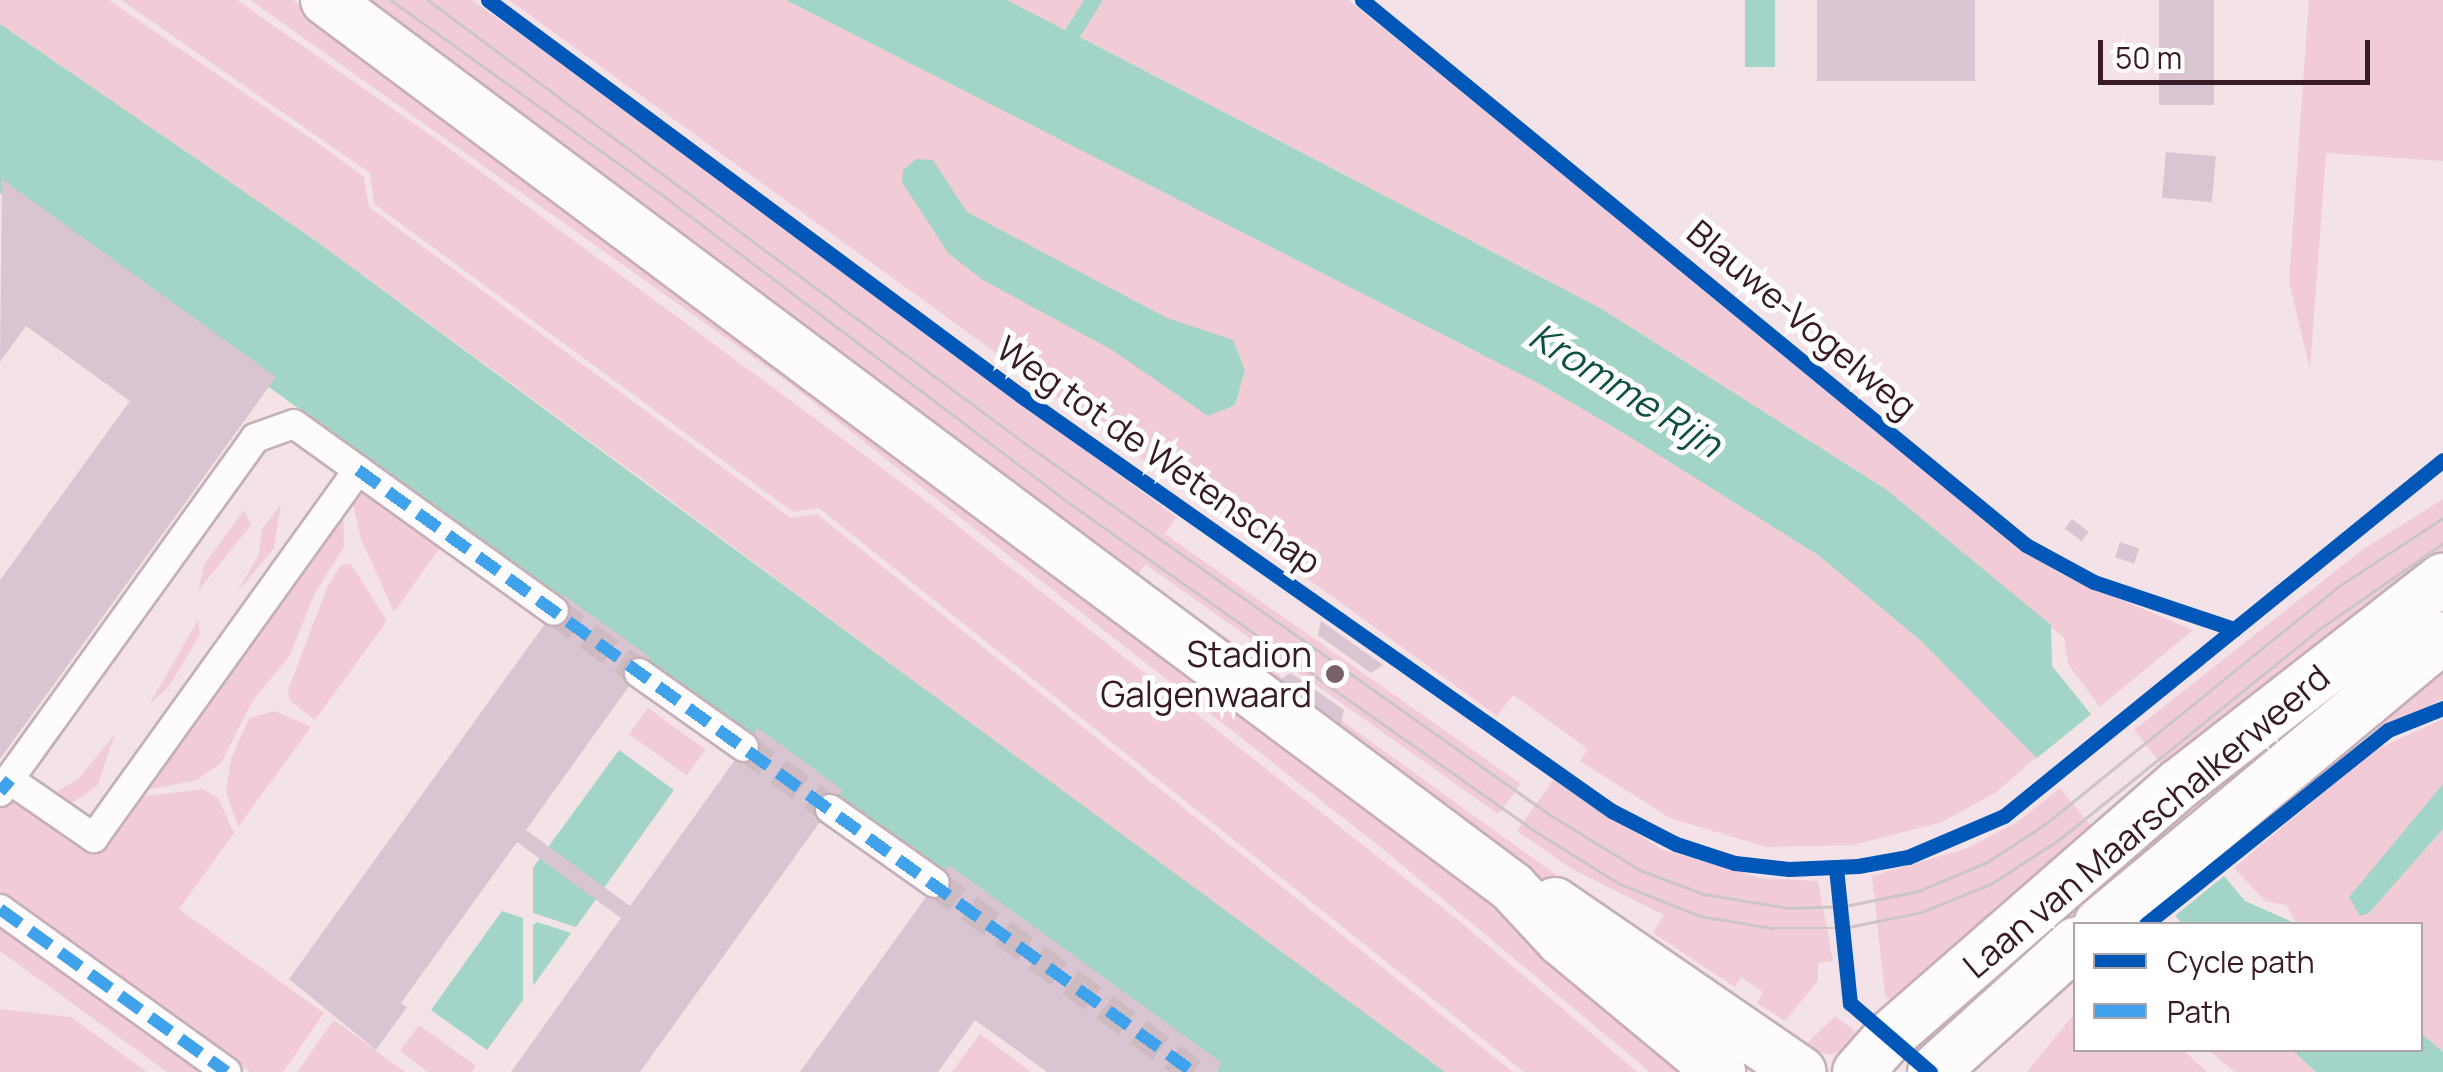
<!DOCTYPE html>
<html>
<head>
<meta charset="utf-8">
<style>
	body { margin:0 }
	#map { position:relative; width:2443px; height:1072px; overflow:hidden; background:#f3e2e8; font-family:Manrope,sans-serif }
	div>[style] { position:absolute }
	.green>* { inset:0; background:#f2cbd9; transform-origin:0 0 }
	.water>* { inset:0; background:#a3d4c8; transform-origin:0 0 }
	.pier>* { inset:0; background:#f3e2e8; transform-origin:0 0 }
	.building>* { inset:0; background:#d9c5d1; transform-origin:0 0 }
	.pedestrian-tunnel>* { height:28px; margin-top:-14px; transform-origin:0; background:repeating-linear-gradient(90deg,#cebac1 0 28px,transparent 0 42px) }
	.roads { filter:drop-shadow(2px 0 #c5afb8) drop-shadow(-2px 0 #c5afb8) drop-shadow(0 2px #c5afb8) drop-shadow(0 -2px #c5afb8) }
	.pedestrian>* { height:28px; margin:-14px; padding:0 14px; transform-origin:14px; border-radius:14px; background:#fdfbfc }
	.secondary>* { height:50px; margin:-25px; padding:0 25px; transform-origin:25px; border-radius:25px; background:#fdfbfc }
	.tram>* { height:2.5px; margin:-1.25px; padding:0 1.25px; transform-origin:1.25px; border-radius:1.25px; background:#cbc5c8 }
	.quiet>* { height:12px; margin-top:-6px; transform-origin:0; background:repeating-linear-gradient(90deg,#3fa2eb 0 25px,transparent 0 37px) }
	.cycleway>* { height:15px; margin:-7.5px; padding:0 7.5px; transform-origin:7.5px; border-radius:7.5px; background:#0057b8 }
	.dots>* { width:28px; height:28px; translate:-50% -50%; box-sizing:border-box; border:5px solid #fff; border-radius:50% }
	span { translate:-50% -50%; white-space:nowrap; text-align:center; line-height:1.15; -webkit-text-stroke:10px #fff; paint-order:stroke }
	.street-label { font-size:35px; color:#381b26 }
	.poi-label { font-size:35px; color:#381b26 }
	.right { translate:-100% -50%; text-align:right }
	.water-label { font-size:38px; color:#0e5043; font-style:italic }
	.legend { position:absolute; left:2073px; top:922px; width:350px; height:130px; box-sizing:border-box; background:#fff; border:2px solid #afa4a8; margin:0; padding:12px 18px; list-style:none; font-size:30px; color:#381b26 }
	.legend li { display:flex; align-items:center; gap:20px; height:50px }
	.legend b { width:50px; border:2px solid #afa4a8 }
	.scale { position:absolute; left:2098px; top:40px; width:272px; height:45px; box-sizing:border-box; border:5px solid #381b26; border-top:0; padding-left:12px; font-size:30px; line-height:35px; white-space:nowrap; color:#381b26; -webkit-text-stroke:8px #fff; paint-order:stroke }
</style>
</head>
<body>
<div id="map">
	<div class="green">
		<div style="clip-path:polygon(0 0,109px 0,329px 151px,364px 177px,369px 207px,791px 518px,817px 514px,1513px 1072px,1445px 1072px,1387px 1033px,638px 476px,316px 241px,0 24px)"></div>
		<div style="clip-path:polygon(121px 0,237px 0,443px 144px,921px 497px,1458px 920px,1637px 1072px,1524px 1072px,819px 508px,793px 512px,374px 204px,370px 173px)"></div>
		<div style="clip-path:polygon(250px 0,293px 0,335px 29px,1444px 859px,1705px 1072px,1650px 1072px,1384px 850px,785px 380px)"></div>
		<div style="clip-path:polygon(353px 0,472px 0,603px 93px,1176px 517px,1165px 534px,1521px 784px,1498px 814px,1145px 564px,1138px 574px,1623px 923px,1617px 931px,1512px 862px,595px 168px)"></div>
		<div style="clip-path:polygon(509px 0,786px 0,1538px 383px,1625px 434px,1818px 555px,1921px 641px,2038px 756px,1995px 793px,1942px 822px,1853px 845px,1766px 847px,1670px 818px,1580px 761px,1588px 749px,1513px 695px,1497px 716px)"></div>
		<div style="clip-path:polygon(1007px 0,1084px 0,1065px 30px)"></div>
		<div style="clip-path:polygon(1103px 0,1348px 0,2058px 573px,2193px 630px,2100px 707px,2068px 664px,2064px 638px,1887px 490px,1602px 309px,1079px 36px)"></div>
		<div style="clip-path:polygon(2309px 0,2443px 0,2443px 161px,2326px 153px,2310px 369px,2289px 282px)"></div>
		<div style="clip-path:polygon(361px 482px,444px 542px,394px 612px,361px 539px,351px 495px)"></div>
		<div style="clip-path:polygon(2443px 499px,2443px 568px,2166px 770px,2134px 730px,2362px 550px)"></div>
		<div style="clip-path:polygon(281px 504px,274px 548px,236px 594px,259px 554px,262px 529px)"></div>
		<div style="clip-path:polygon(343px 508px,344px 547px,315px 593px,289px 657px,253px 700px,221px 763px,197px 780px,137px 792px)"></div>
		<div style="clip-path:polygon(244px 510px,251px 525px,198px 591px,204px 565px)"></div>
		<div style="clip-path:polygon(351px 564px,387px 621px,315px 720px,290px 701px,288px 690px,328px 585px,341px 565px)"></div>
		<div style="clip-path:polygon(198px 620px,200px 634px,170px 685px,149px 705px)"></div>
		<div style="clip-path:polygon(2443px 662px,2443px 699px,2361px 738px,2264px 819px)"></div>
		<div style="left:648px;top:708px;width:71px;height:32px;rotate:36deg"></div>
		<div style="clip-path:polygon(275px 711px,311px 727px,238px 827px,226px 792px,231px 759px,249px 718px)"></div>
		<div style="clip-path:polygon(2443px 719px,2443px 784px,2349px 898px,2369px 913px,2443px 829px,2443px 1052px,2421px 1033px,2420px 924px,2297px 924px,2286px 905px,2265px 901px,2234px 868px,2373px 751px)"></div>
		<div style="clip-path:polygon(115px 734px,97px 786px,66px 807px,51px 795px,78px 779px)"></div>
		<div style="clip-path:polygon(1553px 780px,1661px 849px,1760px 878px,1818px 881px,1833px 961px,1818px 963px,1818px 981px,1785px 1021px,1757px 1003px,1763px 992px,1741px 977px,1735px 987px,1653px 933px,1664px 915px,1572px 869px,1517px 831px)"></div>
		<div style="clip-path:polygon(2060px 788px,2094px 830px,1905px 1012px,1885px 996px,1872px 876px,1965px 849px,2016px 823px)"></div>
		<div style="clip-path:polygon(13px 789px,96px 848px,133px 798px,203px 789px,218px 798px,234px 833px,179px 909px,324px 1013px,283px 1072px,250px 1072px,0 892px,0 807px)"></div>
		<div style="clip-path:polygon(0 925px,203px 1072px,167px 1072px,0 951px)"></div>
		<div style="clip-path:polygon(0 1009px,71px 1017px,147px 1072px,0 1072px)"></div>
		<div style="clip-path:polygon(2075px 1013px,2076px 1050px,2183px 1050px,2207px 1072px,2027px 1072px)"></div>
		<div style="clip-path:polygon(1835px 1016px,1865px 1039px,1831px 1055px,1802px 1048px)"></div>
		<div style="clip-path:polygon(334px 1020px,341px 1025px,405px 1072px,297px 1072px)"></div>
		<div style="clip-path:polygon(419px 1025px,476px 1066px,472px 1072px,428px 1072px,400px 1051px)"></div>
		<div style="clip-path:polygon(980px 1034px,1031px 1072px,952px 1072px)"></div>
		<div style="clip-path:polygon(2208px 1050px,2292px 1050px,2316px 1072px,2235px 1072px)"></div>
	</div>
	<div class="water">
		<div style="clip-path:polygon(786px 0,1007px 0,1065px 30px,1084px 0,1103px 0,1080px 37px,1602px 309px,1887px 490px,2051px 625px,2052px 666px,2158px 797px,2245px 901px,2297px 924px,2182px 924px,2111px 833px,1921px 641px,1818px 555px,1625px 434px,1538px 383px)"></div>
		<div style="left:1745px;top:0;width:30px;height:67px"></div>
		<div style="clip-path:polygon(0 24px,316px 241px,1445px 1072px,1218px 1072px,0 193px)"></div>
		<div style="clip-path:polygon(916px 159px,933px 160px,967px 212px,1167px 318px,1233px 340px,1245px 370px,1235px 405px,1208px 416px,1112px 350px,983px 280px,948px 253px,902px 182px,903px 170px)"></div>
		<div style="clip-path:polygon(619px 750px,674px 790px,576px 927px,533px 913px,533px 868px)"></div>
		<div style="clip-path:polygon(2443px 784px,2443px 829px,2369px 913px,2360px 916px,2349px 897px)"></div>
		<div style="clip-path:polygon(502px 911px,523px 918px,523px 1000px,487px 1050px,431px 1010px)"></div>
		<div style="clip-path:polygon(537px 922px,571px 933px,533px 986px,533px 925px)"></div>
		<div style="clip-path:polygon(2421px 1033px,2443px 1052px,2443px 1072px,2316px 1072px,2292px 1050px,2420px 1050px)"></div>
	</div>
	<div class="pier">
		<div style="left:2095px;top:711px;width:179px;height:75px;rotate:51deg"></div>
		<div style="left:2214px;top:856px;width:22px;height:73px;rotate:51deg"></div>
	</div>
	<div class="building">
		<div style="left:1817px;top:0;width:158px;height:81px"></div>
		<div style="left:2159px;top:0;width:55px;height:105px"></div>
		<div style="left:2166px;top:152px;width:50px;height:46px;rotate:5deg"></div>
		<div style="clip-path:polygon(2px 179px,276px 377px,0 759px,0 580px,130px 401px,26px 326px,0 362px)"></div>
		<div style="left:2072px;top:519px;width:21px;height:12px;rotate:37deg"></div>
		<div style="left:2120px;top:542px;width:20px;height:16px;rotate:18deg"></div>
		<div style="clip-path:polygon(565px 596px,650px 657px,526px 830px,630px 906px,758px 728px,843px 790px,640px 1072px,511px 1072px,621px 918px,517px 842px,401px 1003px,407px 1007px,376px 1050px,289px 979px)"></div>
		<div style="clip-path:polygon(1321px 621px,1383px 665px,1371px 673px,1318px 635px)"></div>
		<div style="clip-path:polygon(1291px 673px,1344px 710px,1341px 724px,1279px 680px)"></div>
		<div style="clip-path:polygon(949px 865px,1222px 1063px,1216px 1072px,1047px 1072px,975px 1020px,938px 1072px,800px 1072px)"></div>
	</div>
	<div class="pedestrian-tunnel">
		<div style="left:554px;top:611px;width:105px;rotate:36.1deg"></div>
		<div style="left:744px;top:747px;width:106px;rotate:35.8deg"></div>
		<div style="left:935px;top:883px;width:320px;rotate:36.2deg"></div>
	</div>
	<div class="roads">
		<div class="pedestrian">
			<div style="left:358px;top:470px;width:241px;rotate:35.7deg"></div>
			<div style="left:639px;top:673px;width:128px;rotate:35.2deg"></div>
			<div style="left:0;top:792px;width:436px;rotate:-54.2deg"></div>
			<div style="left:255px;top:438px;width:41px;rotate:-19.7deg"></div>
			<div style="left:294px;top:424px;width:79px;rotate:35.7deg"></div>
			<div style="left:358px;top:470px;width:453px;rotate:125.7deg"></div>
			<div style="left:94px;top:838px;width:102px;rotate:-145.4deg"></div>
			<div style="left:830px;top:809px;width:128px;rotate:35.2deg"></div>
			<div style="left:0;top:909px;width:279px;rotate:35.7deg"></div>
		</div>
		<div class="secondary">
			<div style="left:326px;top:0;width:1481px;rotate:36.79deg"></div>
			<div style="left:1512px;top:887px;width:72px;rotate:47.2deg"></div>
			<div style="left:1561px;top:940px;width:207px;rotate:39.7deg"></div>
			<div style="left:1555px;top:903px;width:298px;rotate:34.5deg"></div>
			<div style="left:2099px;top:924px;width:448px;rotate:-39.8deg"></div>
			<div style="left:1858px;top:1072px;width:47px;rotate:-48.5deg"></div>
			<div style="left:1889px;top:1037px;width:383px;rotate:-41.1deg"></div>
			<div style="left:2178px;top:785px;width:336px;rotate:-37.9deg"></div>
			<div style="left:1933px;top:1072px;width:193px;rotate:-42.1deg"></div>
		</div>
	</div>
	<div class="tram">
		<div style="left:391px;top:0;width:331px;rotate:35.7deg"></div>
		<div style="left:660px;top:193px;width:517px;rotate:37.14deg"></div>
		<div style="left:1072px;top:505px;width:570px;rotate:35.14deg"></div>
		<div style="left:1538px;top:833px;width:97px;rotate:31.9deg"></div>
		<div style="left:1620px;top:884px;width:86px;rotate:21.8deg"></div>
		<div style="left:1700px;top:916px;width:73px;rotate:9.5deg"></div>
		<div style="left:1772px;top:928px;width:71px"></div>
		<div style="left:1843px;top:928px;width:81px;rotate:-11.4deg"></div>
		<div style="left:1922px;top:912px;width:74px;rotate:-22.1deg"></div>
		<div style="left:1991px;top:884px;width:82px;rotate:-33.1deg"></div>
		<div style="left:2060px;top:839px;width:332px;rotate:-39deg"></div>
		<div style="left:2318px;top:630px;width:152px;rotate:-34.8deg"></div>
		<div style="left:428px;top:0;width:745px;rotate:36.59deg"></div>
		<div style="left:1026px;top:444px;width:641px;rotate:35.28deg"></div>
		<div style="left:1549px;top:814px;width:107px;rotate:31.6deg"></div>
		<div style="left:1640px;top:870px;width:68px;rotate:20.6deg"></div>
		<div style="left:1704px;top:894px;width:86px;rotate:9.4deg"></div>
		<div style="left:1789px;top:908px;width:56px;rotate:-2deg"></div>
		<div style="left:1845px;top:906px;width:76px;rotate:-11.5deg"></div>
		<div style="left:1919px;top:891px;width:74px;rotate:-23.1deg"></div>
		<div style="left:1987px;top:862px;width:68px;rotate:-33deg"></div>
		<div style="left:2044px;top:825px;width:380px;rotate:-39deg"></div>
		<div style="left:2339px;top:586px;width:124px;rotate:-33.2deg"></div>
	</div>
	<div class="quiet">
		<div style="left:358px;top:470px;width:1029px;rotate:35.79deg"></div>
		<div style="left:0;top:792px;width:16px;rotate:-50deg"></div>
		<div style="left:0;top:909px;width:279px;rotate:35.7deg"></div>
	</div>
	<div class="cycleway">
		<div style="left:488px;top:0;width:663px;rotate:36.59deg"></div>
		<div style="left:1020px;top:395px;width:724px;rotate:35.1deg"></div>
		<div style="left:1612px;top:811px;width:72px;rotate:27.3deg"></div>
		<div style="left:1676px;top:844px;width:62px;rotate:17.9deg"></div>
		<div style="left:1735px;top:863px;width:54px;rotate:6.3deg"></div>
		<div style="left:1789px;top:869px;width:69px;rotate:-2.5deg"></div>
		<div style="left:1858px;top:866px;width:51px;rotate:-10.2deg"></div>
		<div style="left:1908px;top:857px;width:104px;rotate:-23.1deg"></div>
		<div style="left:2004px;top:816px;width:565px;rotate:-39.04deg"></div>
		<div style="left:1362px;top:0;width:859px;rotate:39.38deg"></div>
		<div style="left:2026px;top:545px;width:77px;rotate:28.6deg"></div>
		<div style="left:2094px;top:582px;width:148px;rotate:18.6deg"></div>
		<div style="left:1836px;top:868px;width:136px;rotate:84.1deg"></div>
		<div style="left:1850px;top:1003px;width:106px;rotate:40.8deg"></div>
		<div style="left:2146px;top:924px;width:310px;rotate:-38.7deg"></div>
		<div style="left:2388px;top:730px;width:59px;rotate:-21.8deg"></div>
	</div>
	<div class="dots">
		<div style="left:1335px;top:674px;background:#79616a"></div>
	</div>
	<div class="street-label">
		<span style="left:1802px;top:319px;rotate:40deg">Blauwe-Vogelweg</span>
		<span style="left:1159px;top:455px;rotate:35deg">Weg tot de Wetenschap</span>
		<span style="left:2146px;top:821px;rotate:-40deg">Laan van Maarschalkerweerd</span>
	</div>
	<div class="poi-label">
		<span class="right" style="left:1312px;top:674px">Stadion<br>Galgenwaard</span>
	</div>
	<div class="water-label">
		<span style="left:1626px;top:389px;rotate:32deg">Kromme Rijn</span>
	</div>
	<ul class="legend">
	<li><b style="height:12px;background:#0057b8"></b>Cycle path</li>
	<li><b style="height:12px;background:#3fa2eb"></b>Path</li>
	</ul>
	<div class="scale">50 m</div>
</div>
</body>
</html>
